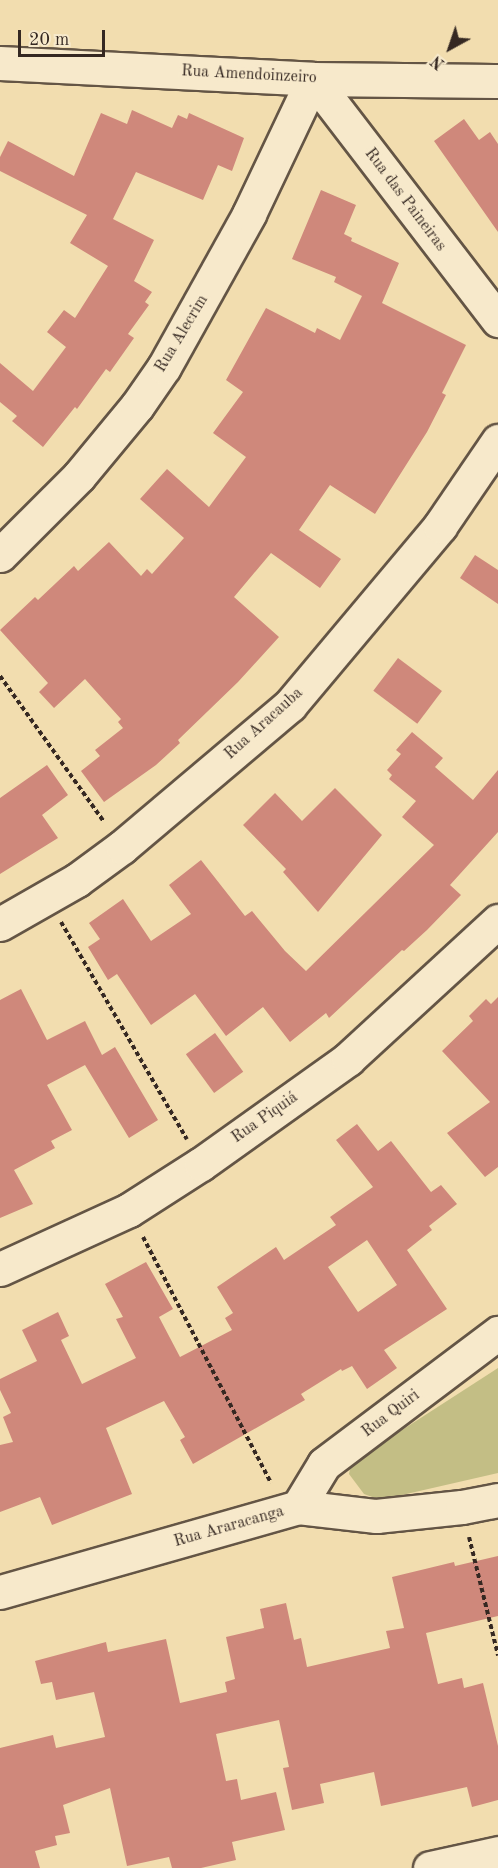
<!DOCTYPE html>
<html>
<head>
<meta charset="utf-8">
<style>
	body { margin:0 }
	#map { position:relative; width:498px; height:1868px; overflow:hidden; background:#f2ddaf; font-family:"Old Standard TT",serif }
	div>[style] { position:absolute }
	.green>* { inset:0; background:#c3be85 }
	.building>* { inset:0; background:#cf887b; transform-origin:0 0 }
	.path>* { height:4px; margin-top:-2px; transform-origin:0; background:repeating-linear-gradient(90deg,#352822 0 4.5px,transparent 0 7.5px) }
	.roads { filter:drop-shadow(2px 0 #645545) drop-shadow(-2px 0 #645545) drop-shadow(0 2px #645545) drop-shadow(0 -2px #645545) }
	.street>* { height:33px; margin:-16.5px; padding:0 16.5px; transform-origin:16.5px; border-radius:16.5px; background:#f7e9cb }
	.secondary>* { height:33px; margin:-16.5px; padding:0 16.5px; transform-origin:16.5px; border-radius:16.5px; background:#f7e9cb }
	span { translate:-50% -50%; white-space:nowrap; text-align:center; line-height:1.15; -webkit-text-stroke:6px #f7e9cb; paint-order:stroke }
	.street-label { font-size:16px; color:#352822 }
	.north { position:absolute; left:420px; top:18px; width:60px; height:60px; -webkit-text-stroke:4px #f7e9cb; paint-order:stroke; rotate:220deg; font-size:16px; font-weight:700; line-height:24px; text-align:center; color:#352822 }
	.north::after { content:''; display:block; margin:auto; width:21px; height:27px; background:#352822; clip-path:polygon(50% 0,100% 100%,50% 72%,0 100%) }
	.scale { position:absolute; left:18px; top:30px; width:87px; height:27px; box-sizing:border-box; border:3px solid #352822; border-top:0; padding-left:8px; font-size:18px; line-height:21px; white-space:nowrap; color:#352822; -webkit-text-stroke:4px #f7e9cb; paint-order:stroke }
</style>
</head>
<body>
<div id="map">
	<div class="green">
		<div style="clip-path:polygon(498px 1368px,498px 1473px,402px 1495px,375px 1498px,364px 1494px,349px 1474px,351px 1463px)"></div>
	</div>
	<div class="building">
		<div style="clip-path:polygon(132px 110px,172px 128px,178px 115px,187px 119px,189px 113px,244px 138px,232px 171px,218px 165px,203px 200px,136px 172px,113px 219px,154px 240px,134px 281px,152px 292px,145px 302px,149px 305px,128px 334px,134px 338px,110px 372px,106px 369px,77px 409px,75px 407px,43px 447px,12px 421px,17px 416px,0 402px,0 363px,33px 391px,66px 347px,47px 332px,64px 310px,75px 318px,108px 266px,70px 243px,87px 215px,0 171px,0 157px,8px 141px,74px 176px,101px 113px,127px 124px)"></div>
		<div style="clip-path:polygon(464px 119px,479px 140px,490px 132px,498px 144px,498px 232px,434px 141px)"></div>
		<div style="clip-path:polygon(321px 190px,356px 205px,344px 234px,352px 238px,351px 241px,399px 263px,382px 303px,466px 345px,442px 393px,446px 395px,427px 432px,375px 514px,330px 485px,299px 530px,341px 559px,320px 588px,271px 553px,234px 597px,279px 637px,238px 682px,178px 740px,180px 743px,156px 765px,104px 802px,81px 771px,100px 756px,95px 750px,123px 728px,118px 722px,121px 719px,85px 679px,54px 708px,39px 692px,48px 683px,0 630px,35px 597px,38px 600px,74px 566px,78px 571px,109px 542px,141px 576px,147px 569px,152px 574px,184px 538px,140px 499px,167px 469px,209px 507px,246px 457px,213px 433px,243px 392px,226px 380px,266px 308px,315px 333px,317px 328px,340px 340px,362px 296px,334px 282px,336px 277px,292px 259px)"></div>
		<div style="clip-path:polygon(475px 555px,498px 570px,498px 604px,460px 578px)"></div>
		<div style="left:398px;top:658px;width:55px;height:41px;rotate:37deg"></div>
		<div style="clip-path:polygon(412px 732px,443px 758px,435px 767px,473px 800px,498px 770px,498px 832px,450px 885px,461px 895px,427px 930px,404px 951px,402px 950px,329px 1018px,326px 1013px,290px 1042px,263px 1007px,226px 1036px,195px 994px,151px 1025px,117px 974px,108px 980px,88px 947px,100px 939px,89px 923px,123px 899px,151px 941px,191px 914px,169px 885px,201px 860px,245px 916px,252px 911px,285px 951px,306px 971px,434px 845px,402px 817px,416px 801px,389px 779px,392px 775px,387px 770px,401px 754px,396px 750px)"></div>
		<div style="clip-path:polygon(47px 765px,68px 795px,42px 815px,58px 838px,0 874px,0 798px)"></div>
		<div style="clip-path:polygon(335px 788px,382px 835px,318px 912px,283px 872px,286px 869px,243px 825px,275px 793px,302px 821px)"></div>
		<div style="clip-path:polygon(21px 989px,47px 1040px,85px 1021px,102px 1055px,115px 1047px,158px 1120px,129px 1138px,85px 1065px,47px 1085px,72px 1130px,51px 1141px,55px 1148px,14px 1170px,33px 1204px,0 1218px,0 1000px)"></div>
		<div style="clip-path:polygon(498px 997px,498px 1167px,485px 1177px,447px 1133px,490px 1102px,442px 1051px,473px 1021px,469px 1016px,486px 999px,491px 1004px)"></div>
		<div style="left:215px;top:1033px;width:48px;height:36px;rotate:54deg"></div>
		<div style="clip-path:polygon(evenodd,357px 1124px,378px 1151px,391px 1141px,431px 1192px,441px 1185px,457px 1204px,429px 1226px,432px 1230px,407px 1250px,447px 1309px,384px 1350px,397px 1368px,367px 1389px,352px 1366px,342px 1371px,341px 1369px,301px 1394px,305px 1400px,193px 1464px,180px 1440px,185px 1437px,164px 1401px,106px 1428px,132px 1494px,52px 1525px,40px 1497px,0 1512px,0 1445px,13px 1442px,3px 1417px,11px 1413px,0 1390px,0 1379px,37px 1361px,22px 1330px,58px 1312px,69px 1336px,61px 1340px,82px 1384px,136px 1358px,116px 1319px,123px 1317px,105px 1284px,146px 1262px,173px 1309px,159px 1317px,180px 1357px,232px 1330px,225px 1318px,233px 1313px,217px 1287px,276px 1247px,284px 1260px,336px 1225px,330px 1217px,373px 1187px,336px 1140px,357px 1124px,367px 1240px,397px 1285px,358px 1312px,328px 1267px,367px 1240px)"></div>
		<div style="clip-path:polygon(498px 1556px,498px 1616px,426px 1633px,438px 1684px,462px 1678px,464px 1688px,483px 1683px,498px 1746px,498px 1800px,472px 1807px,467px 1787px,381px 1806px,374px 1772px,320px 1784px,324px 1803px,292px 1810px,283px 1768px,289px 1767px,279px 1720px,216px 1734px,226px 1781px,237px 1779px,241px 1800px,276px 1792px,285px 1830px,232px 1842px,236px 1860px,201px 1868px,172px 1868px,169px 1857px,127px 1866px,110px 1788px,63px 1805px,70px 1833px,55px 1836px,57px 1845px,35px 1851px,40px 1868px,0 1868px,0 1748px,53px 1735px,56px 1748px,105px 1737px,94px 1692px,56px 1700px,52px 1682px,41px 1684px,35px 1661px,106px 1642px,108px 1652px,166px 1639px,180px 1703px,227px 1692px,225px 1682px,235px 1679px,226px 1637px,264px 1628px,260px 1609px,286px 1603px,294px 1640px,301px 1638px,307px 1667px,390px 1648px,386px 1631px,404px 1628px,392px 1577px,454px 1562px,455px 1566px)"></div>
	</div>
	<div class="path">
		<div style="left:0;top:676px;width:179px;rotate:54.5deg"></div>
		<div style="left:61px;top:922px;width:251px;rotate:59.9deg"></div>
		<div style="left:143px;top:1237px;width:277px;rotate:62.5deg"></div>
		<div style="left:469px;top:1537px;width:122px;rotate:76.2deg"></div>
	</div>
	<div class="roads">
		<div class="street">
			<div style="left:0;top:63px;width:313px;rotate:2.9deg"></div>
			<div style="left:313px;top:79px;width:185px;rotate:0.6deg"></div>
			<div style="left:0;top:555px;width:112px;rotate:-45deg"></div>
			<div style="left:79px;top:476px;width:91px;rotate:-50.4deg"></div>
			<div style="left:137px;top:406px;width:47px;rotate:-55.3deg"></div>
			<div style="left:164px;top:367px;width:175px;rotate:-60.9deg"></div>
			<div style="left:249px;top:214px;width:149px;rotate:-64.6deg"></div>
			<div style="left:313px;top:79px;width:304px;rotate:52.5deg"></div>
			<div style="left:0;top:924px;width:89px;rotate:-29.7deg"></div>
			<div style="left:77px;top:880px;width:56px;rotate:-36.3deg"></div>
			<div style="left:122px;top:847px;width:220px;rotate:-40.2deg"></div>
			<div style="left:290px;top:705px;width:234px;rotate:-50deg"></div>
			<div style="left:440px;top:526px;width:103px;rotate:-55.7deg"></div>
			<div style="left:0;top:1269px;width:142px;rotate:-24.6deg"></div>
			<div style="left:129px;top:1210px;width:85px;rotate:-32.6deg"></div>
			<div style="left:201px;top:1164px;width:181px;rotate:-35.5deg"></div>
			<div style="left:348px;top:1059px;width:204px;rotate:-42.6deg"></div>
			<div style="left:298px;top:1507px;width:50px;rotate:-58.8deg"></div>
			<div style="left:324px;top:1464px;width:218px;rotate:-37deg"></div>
			<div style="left:0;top:1592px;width:310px;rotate:-15.9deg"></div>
			<div style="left:298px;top:1507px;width:79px;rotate:6.6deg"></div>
			<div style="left:376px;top:1516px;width:86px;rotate:-6deg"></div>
			<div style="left:462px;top:1507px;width:37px;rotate:-11deg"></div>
		</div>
		<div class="secondary">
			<div style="left:430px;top:1868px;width:70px;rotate:-12.4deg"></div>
		</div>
	</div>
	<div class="street-label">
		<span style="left:249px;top:75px;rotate:3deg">Rua Amendoinzeiro</span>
		<span style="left:405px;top:200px;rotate:53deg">Rua das Paineiras</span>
		<span style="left:182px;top:334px;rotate:-59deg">Rua Alecrim</span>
		<span style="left:264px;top:724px;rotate:-42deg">Rua Aracauba</span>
		<span style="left:265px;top:1118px;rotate:-35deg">Rua Piquiá</span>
		<span style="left:391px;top:1414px;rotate:-37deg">Rua Quiri</span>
		<span style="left:229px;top:1527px;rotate:-16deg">Rua Araracanga</span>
	</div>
	<div class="north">N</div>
	<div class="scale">20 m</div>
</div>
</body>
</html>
